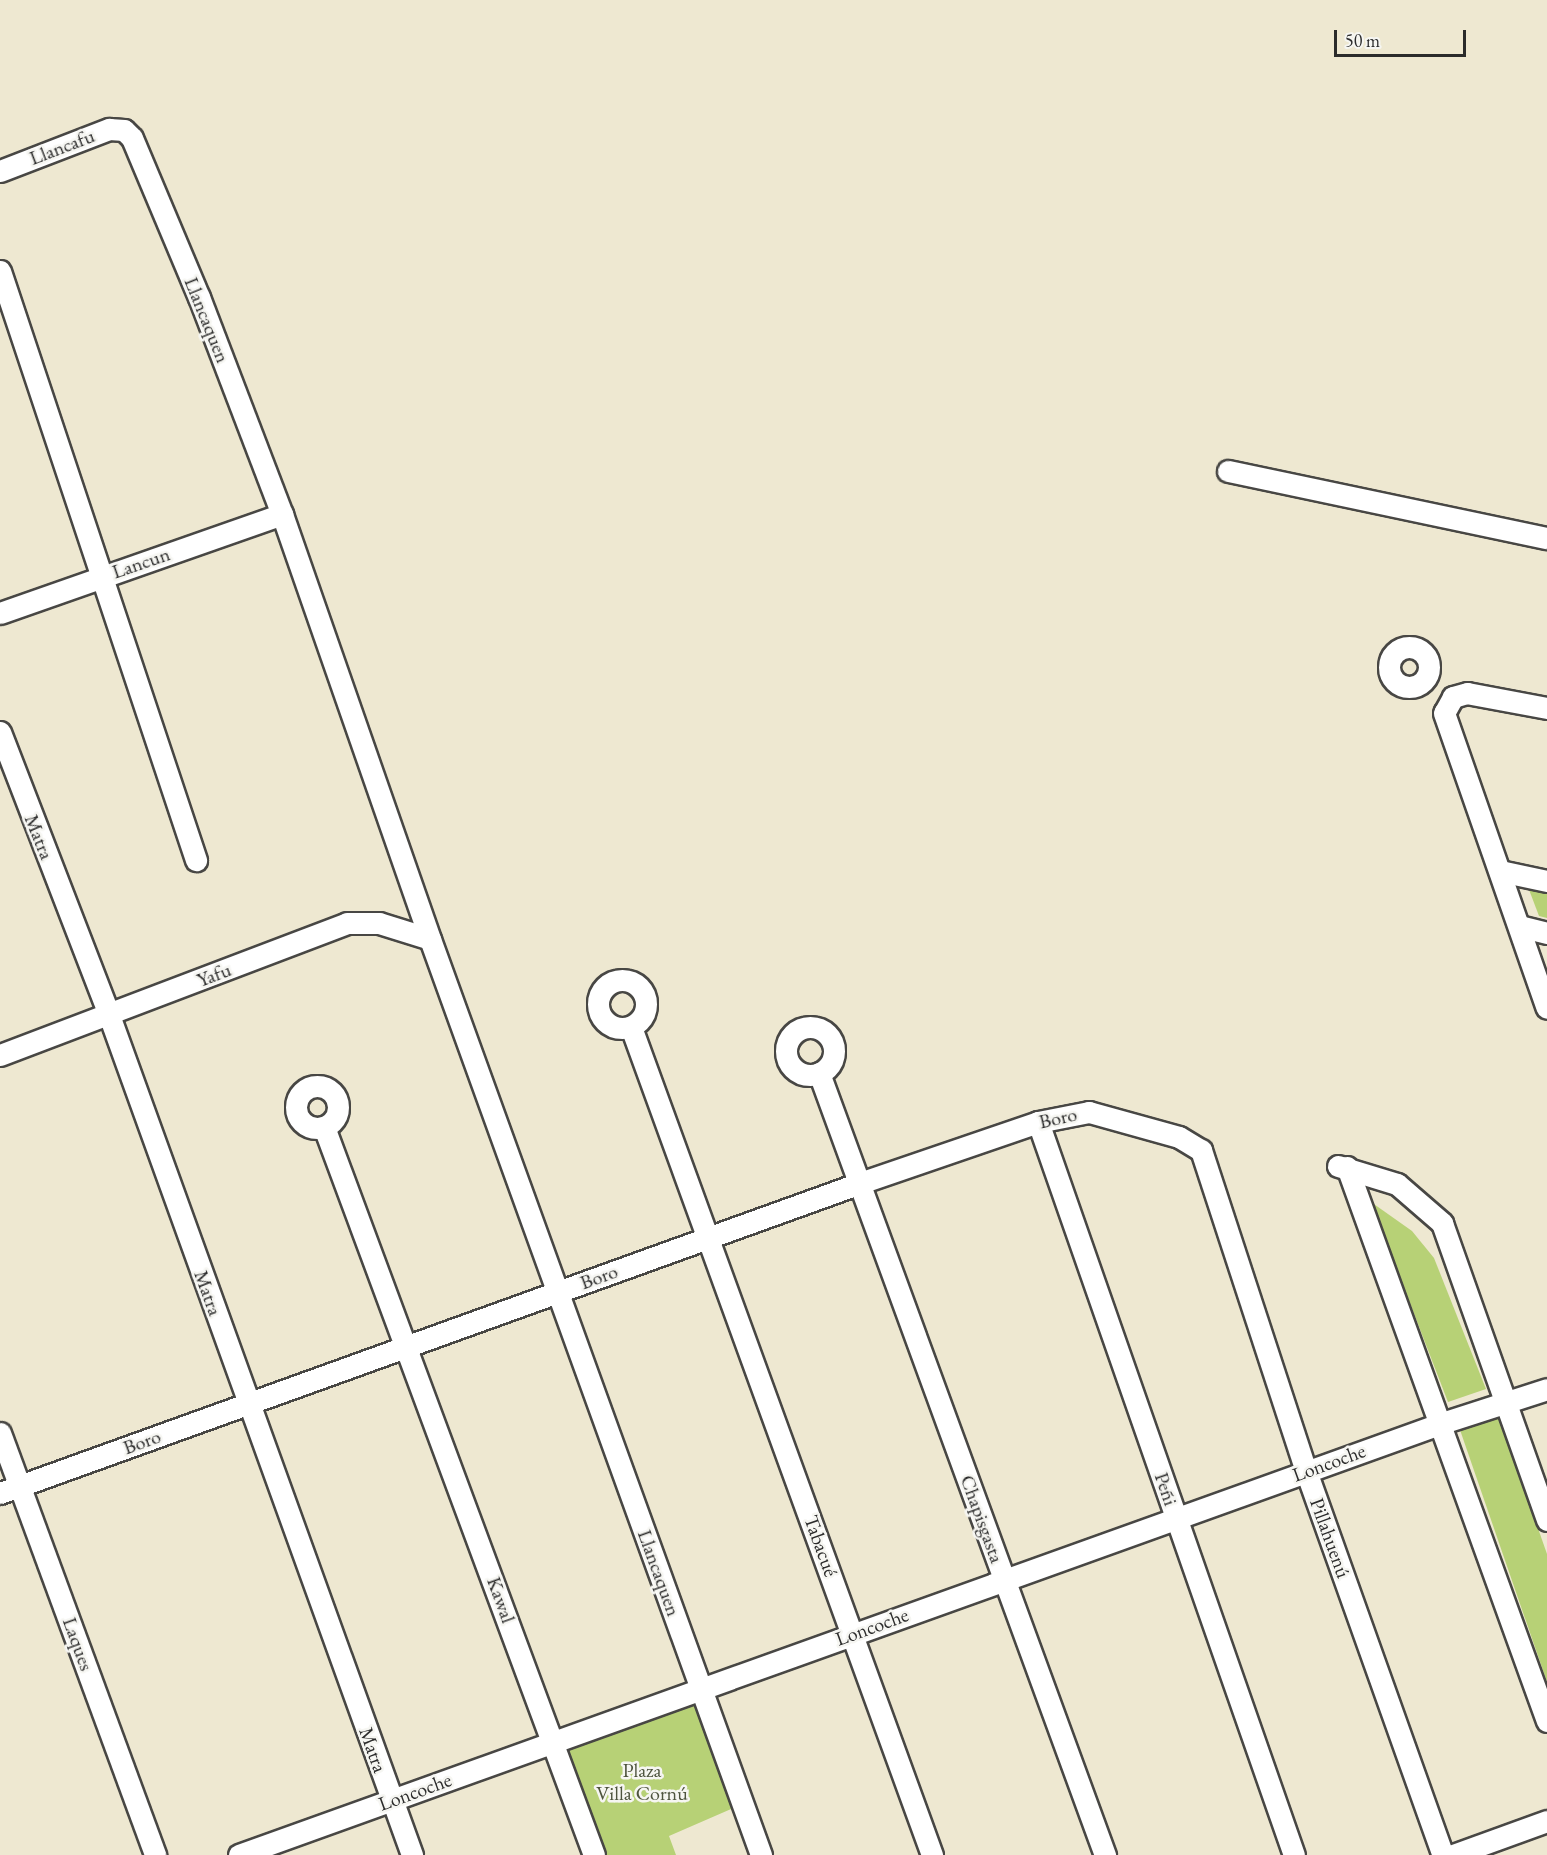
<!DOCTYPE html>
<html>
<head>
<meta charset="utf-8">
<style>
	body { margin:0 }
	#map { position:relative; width:1547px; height:1855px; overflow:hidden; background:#eee8d1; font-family:"EB Garamond",serif }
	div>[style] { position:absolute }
	.green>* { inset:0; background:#b7d176 }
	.roads { filter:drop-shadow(2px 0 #484744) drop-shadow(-2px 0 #484744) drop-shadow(0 2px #484744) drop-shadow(0 -2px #484744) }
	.street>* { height:21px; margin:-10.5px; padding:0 10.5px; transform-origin:10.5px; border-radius:10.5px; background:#fff }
	.street>.ring { margin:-10.5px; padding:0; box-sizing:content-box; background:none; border:21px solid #fff; border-radius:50% }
	span { translate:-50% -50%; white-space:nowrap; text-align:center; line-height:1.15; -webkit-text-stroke:5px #f6f6f2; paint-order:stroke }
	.street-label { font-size:20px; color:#2b2b2b }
	.park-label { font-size:20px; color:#4e543e }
	.scale { position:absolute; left:1334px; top:30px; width:132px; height:27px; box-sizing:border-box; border:3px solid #2b2b2b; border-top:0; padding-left:8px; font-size:18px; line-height:21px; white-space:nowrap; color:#2b2b2b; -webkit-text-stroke:4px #f6f6f2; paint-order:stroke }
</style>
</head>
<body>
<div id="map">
	<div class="green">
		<div style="clip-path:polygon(1528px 887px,1547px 891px,1547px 918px,1539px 916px)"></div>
		<div style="clip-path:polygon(1371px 1202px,1412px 1231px,1434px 1258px,1486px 1389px,1448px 1402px)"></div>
		<div style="clip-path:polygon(1498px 1414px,1547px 1554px,1547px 1682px,1459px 1427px)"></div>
		<div style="clip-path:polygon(697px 1699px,738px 1806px,669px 1836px,676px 1855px,599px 1855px,560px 1746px)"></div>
	</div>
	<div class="roads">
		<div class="street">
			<div style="left:0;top:171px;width:117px;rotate:-21.1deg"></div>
			<div style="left:109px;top:129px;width:15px;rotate:4deg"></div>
			<div style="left:124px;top:130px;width:11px;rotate:45deg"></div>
			<div style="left:132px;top:138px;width:173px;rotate:67.2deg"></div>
			<div style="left:199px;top:297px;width:232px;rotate:69.1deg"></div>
			<div style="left:282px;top:514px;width:450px;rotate:70.8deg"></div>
			<div style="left:430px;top:939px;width:974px;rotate:70.13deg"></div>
			<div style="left:0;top:271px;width:621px;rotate:71.59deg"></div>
			<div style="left:1228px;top:471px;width:326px;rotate:11.9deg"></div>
			<div style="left:0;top:613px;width:299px;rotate:-19.3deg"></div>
			<div class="ring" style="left:1389px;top:647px;width:19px;height:19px"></div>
			<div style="left:1547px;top:708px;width:81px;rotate:-169.4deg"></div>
			<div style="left:1467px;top:693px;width:15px;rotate:164deg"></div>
			<div style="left:1453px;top:697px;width:18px;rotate:119deg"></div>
			<div style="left:1444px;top:713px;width:312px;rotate:70.8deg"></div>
			<div style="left:0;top:732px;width:303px;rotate:68.9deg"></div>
			<div style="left:109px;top:1015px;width:893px;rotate:70.16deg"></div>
			<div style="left:1500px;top:871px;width:48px;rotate:12deg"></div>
			<div style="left:1519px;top:926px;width:29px;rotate:14deg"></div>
			<div class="ring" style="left:598px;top:980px;width:27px;height:27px"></div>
			<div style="left:631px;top:1027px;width:881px;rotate:70.02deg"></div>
			<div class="ring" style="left:786px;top:1027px;width:27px;height:27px"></div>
			<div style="left:0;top:1055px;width:371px;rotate:-20.8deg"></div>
			<div style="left:347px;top:923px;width:32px"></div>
			<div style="left:379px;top:923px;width:53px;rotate:17.4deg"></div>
			<div style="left:819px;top:1073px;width:833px;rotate:69.91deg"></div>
			<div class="ring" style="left:296px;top:1086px;width:21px;height:21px"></div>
			<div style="left:1038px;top:1122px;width:776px;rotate:70.75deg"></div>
			<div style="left:324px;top:1127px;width:776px;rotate:69.65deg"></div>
			<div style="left:1338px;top:1166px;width:62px;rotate:17deg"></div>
			<div style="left:1397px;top:1184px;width:60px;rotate:40.9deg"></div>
			<div style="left:1442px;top:1223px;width:315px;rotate:70.5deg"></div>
			<div style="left:1347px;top:1167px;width:589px;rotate:70.15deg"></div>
			<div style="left:0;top:1433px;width:450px;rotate:69.8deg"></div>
			<div style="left:0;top:1493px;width:914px;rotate:-19.82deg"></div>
			<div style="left:860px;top:1183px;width:188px;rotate:-18.9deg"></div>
			<div style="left:1038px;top:1122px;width:52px;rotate:-11.1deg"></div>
			<div style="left:1089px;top:1112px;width:93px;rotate:15.5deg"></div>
			<div style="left:1179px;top:1137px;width:26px;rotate:31deg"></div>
			<div style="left:1201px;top:1150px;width:338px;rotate:71.9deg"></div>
			<div style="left:1306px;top:1471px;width:408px;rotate:70.4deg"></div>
			<div style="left:239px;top:1855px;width:1278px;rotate:-19.75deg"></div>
			<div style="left:1442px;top:1423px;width:110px;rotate:-17.9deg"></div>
			<div style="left:1453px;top:1855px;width:100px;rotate:-19.9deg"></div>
		</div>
	</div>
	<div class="street-label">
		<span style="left:62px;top:147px;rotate:-21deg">Llancafu</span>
		<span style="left:207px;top:320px;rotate:68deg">Llancaquen</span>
		<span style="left:141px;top:563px;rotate:-19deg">Lancun</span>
		<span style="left:39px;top:837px;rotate:68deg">Matra</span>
		<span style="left:214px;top:975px;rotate:-21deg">Yafu</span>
		<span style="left:1058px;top:1118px;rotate:-13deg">Boro</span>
		<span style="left:599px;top:1277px;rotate:-20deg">Boro</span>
		<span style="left:208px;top:1293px;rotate:70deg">Matra</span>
		<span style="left:142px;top:1442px;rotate:-20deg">Boro</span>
		<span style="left:1329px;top:1463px;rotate:-20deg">Loncoche</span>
		<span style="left:1166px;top:1489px;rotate:71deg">Peñi</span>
		<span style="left:982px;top:1519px;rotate:70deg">Chapisgasta</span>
		<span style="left:1330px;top:1538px;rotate:70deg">Pillahuenú</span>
		<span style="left:821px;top:1546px;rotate:70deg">Tabacué</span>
		<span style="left:659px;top:1573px;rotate:70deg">Llancaquen</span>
		<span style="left:501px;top:1600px;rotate:70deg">Kawal</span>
		<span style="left:872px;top:1627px;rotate:-20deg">Loncoche</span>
		<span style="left:78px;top:1644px;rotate:70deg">Laques</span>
		<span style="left:373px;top:1750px;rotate:70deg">Matra</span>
		<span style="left:415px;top:1792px;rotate:-20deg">Loncoche</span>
	</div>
	<div class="park-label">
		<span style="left:642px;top:1782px">Plaza<br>Villa Cornú</span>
	</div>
	<div class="scale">50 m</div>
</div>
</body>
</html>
